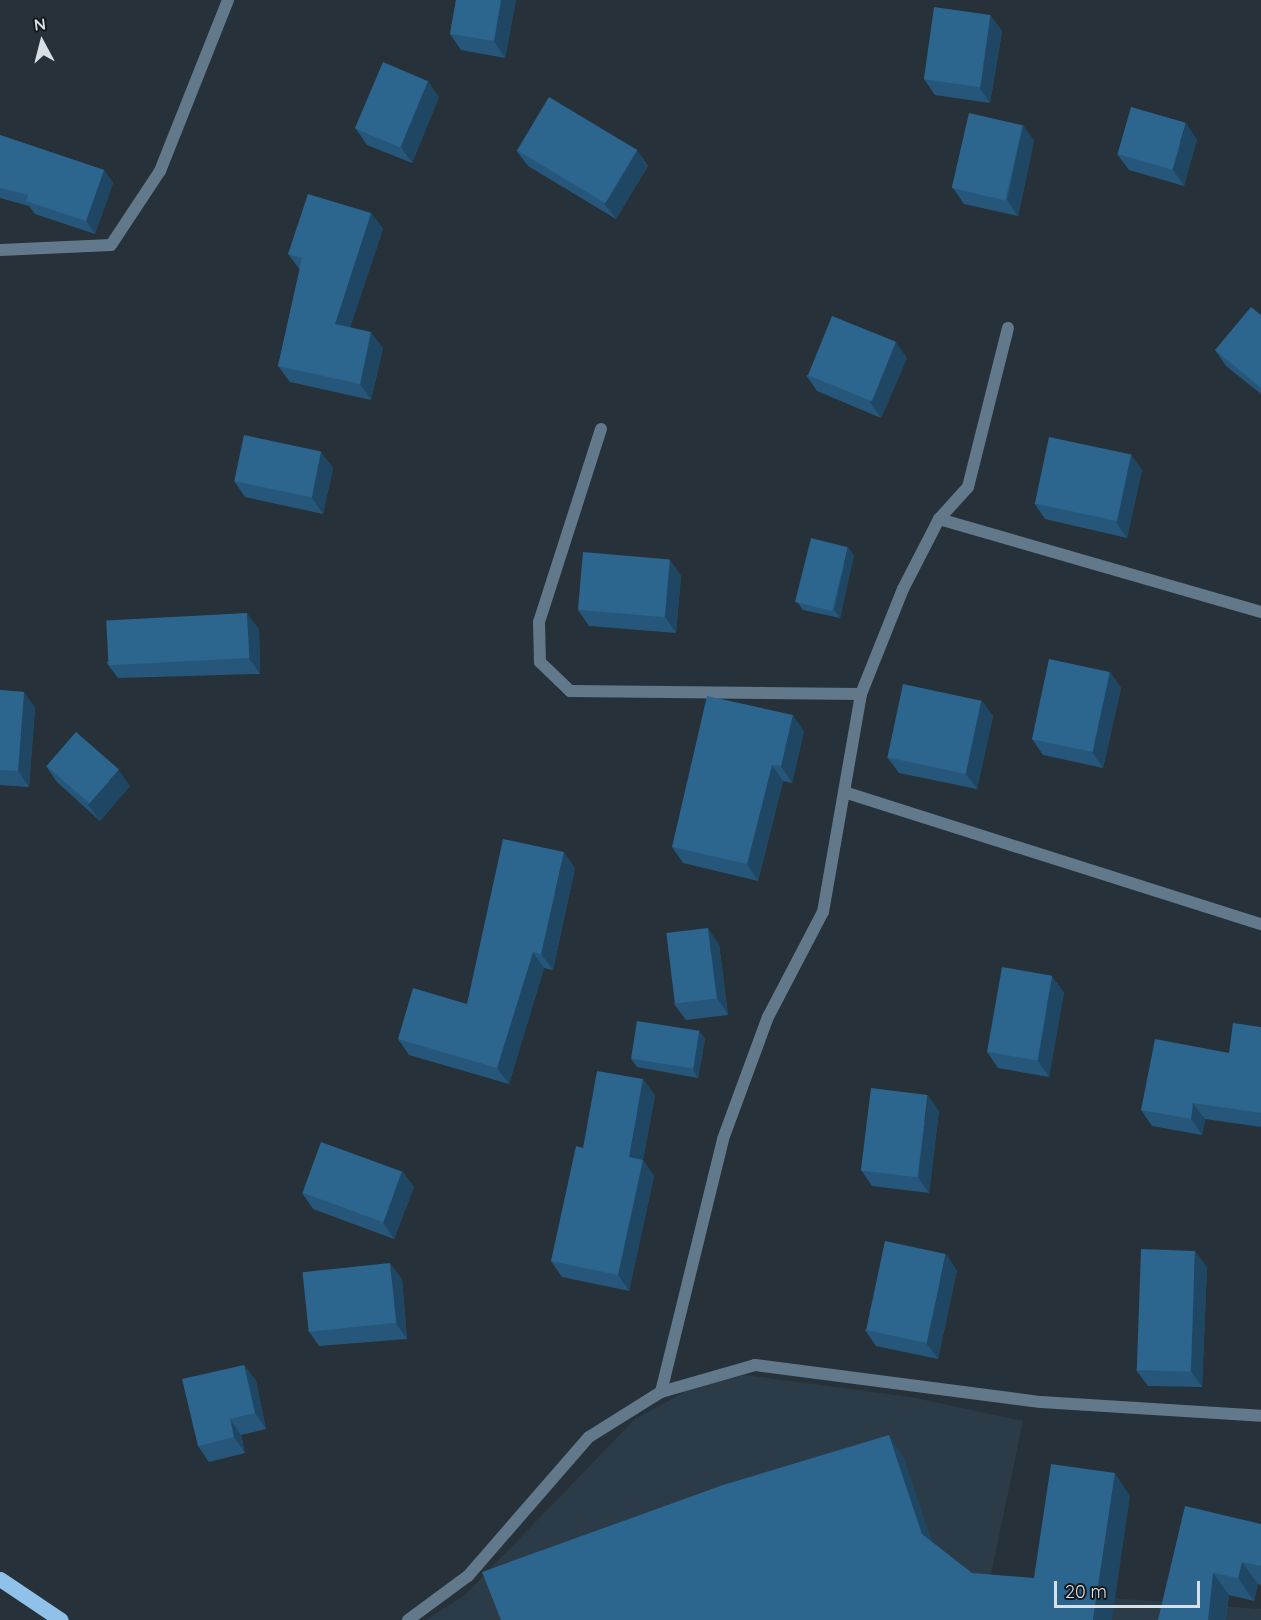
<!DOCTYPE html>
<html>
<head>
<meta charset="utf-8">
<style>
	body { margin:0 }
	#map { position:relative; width:1261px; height:1620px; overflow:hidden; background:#263139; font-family:Quicksand,sans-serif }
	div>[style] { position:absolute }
	.built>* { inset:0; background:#2c3b48 }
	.lane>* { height:12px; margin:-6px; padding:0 6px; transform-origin:6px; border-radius:6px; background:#61798b }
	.street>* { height:12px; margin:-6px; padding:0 6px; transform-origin:6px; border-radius:6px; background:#61798b }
	.primary>* { height:15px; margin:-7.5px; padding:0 7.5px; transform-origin:7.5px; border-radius:7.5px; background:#90c1e8 }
	.wall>* { inset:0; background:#26577a }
	.shaded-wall>* { inset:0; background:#1f4763 }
	.building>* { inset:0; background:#2c658e; transform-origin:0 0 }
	span { translate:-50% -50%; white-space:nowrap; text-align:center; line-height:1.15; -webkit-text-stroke:5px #13181c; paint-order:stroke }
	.north { position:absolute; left:12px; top:12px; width:60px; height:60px; -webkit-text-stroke:4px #13181c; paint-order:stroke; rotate:353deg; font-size:16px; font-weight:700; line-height:24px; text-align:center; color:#d9e0e5 }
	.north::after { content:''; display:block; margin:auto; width:21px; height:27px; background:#d9e0e5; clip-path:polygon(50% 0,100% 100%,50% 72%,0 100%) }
	.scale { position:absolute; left:1054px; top:1581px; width:146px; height:27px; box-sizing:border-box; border:3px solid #d9e0e5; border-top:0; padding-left:8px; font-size:18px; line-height:21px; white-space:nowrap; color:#d9e0e5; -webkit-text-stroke:4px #13181c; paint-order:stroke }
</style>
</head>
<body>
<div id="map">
	<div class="built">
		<div style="clip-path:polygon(745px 1375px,911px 1397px,1023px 1421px,988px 1589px,1261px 1609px,1261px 1620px,426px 1620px,465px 1595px,634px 1420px,697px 1385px)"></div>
	</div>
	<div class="lane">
		<div style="left:0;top:250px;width:111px;rotate:-2.6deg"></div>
		<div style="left:111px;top:245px;width:89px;rotate:-56.5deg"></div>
		<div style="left:160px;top:171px;width:184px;rotate:-68.3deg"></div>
	</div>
	<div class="street">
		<div style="left:601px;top:429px;width:203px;rotate:107.8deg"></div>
		<div style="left:539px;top:622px;width:40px;rotate:88.6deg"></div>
		<div style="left:540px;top:662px;width:42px;rotate:44deg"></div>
		<div style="left:570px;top:691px;width:291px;rotate:0.6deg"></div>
		<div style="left:939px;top:519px;width:335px;rotate:16.1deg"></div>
		<div style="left:844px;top:792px;width:437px;rotate:17.6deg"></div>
		<div style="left:661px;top:1392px;width:260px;rotate:-76.2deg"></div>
		<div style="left:723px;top:1139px;width:130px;rotate:-69.8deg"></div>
		<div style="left:768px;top:1017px;width:119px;rotate:-62.4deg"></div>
		<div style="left:823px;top:912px;width:221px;rotate:-80.1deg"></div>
		<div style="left:861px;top:694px;width:113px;rotate:-68.2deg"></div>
		<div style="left:903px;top:589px;width:79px;rotate:-62.8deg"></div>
		<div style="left:939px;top:519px;width:43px;rotate:-47.8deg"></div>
		<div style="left:968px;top:487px;width:164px;rotate:-75.9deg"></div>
		<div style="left:408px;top:1620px;width:74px;rotate:-36.3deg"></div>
		<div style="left:468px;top:1576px;width:184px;rotate:-49deg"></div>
		<div style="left:589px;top:1437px;width:85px;rotate:-32deg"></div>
		<div style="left:661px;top:1392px;width:98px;rotate:-16deg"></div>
		<div style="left:755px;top:1365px;width:288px;rotate:7.4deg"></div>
		<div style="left:1041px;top:1402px;width:220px;rotate:3.6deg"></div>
	</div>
	<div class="primary">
		<div style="left:0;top:1579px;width:73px;rotate:33.9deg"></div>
	</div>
	<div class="wall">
		<div style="clip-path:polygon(456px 0,516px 0,505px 58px,461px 50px,450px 34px)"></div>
		<div style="clip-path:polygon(990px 15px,1002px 31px,990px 103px,935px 95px,924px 79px)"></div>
		<div style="clip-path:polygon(439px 97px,412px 163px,367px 145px,356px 129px)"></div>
		<div style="clip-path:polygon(1023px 125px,1034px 141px,1018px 216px,964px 204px,953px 188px)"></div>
		<div style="clip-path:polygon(0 135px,104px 170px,113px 183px,95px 234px,35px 214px,29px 206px,0 198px)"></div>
		<div style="clip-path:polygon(1197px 139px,1184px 186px,1129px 170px,1117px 154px)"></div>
		<div style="clip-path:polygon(516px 150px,637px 150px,648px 166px,616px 219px,528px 166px)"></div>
		<div style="clip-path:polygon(371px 213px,383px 229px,350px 327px,383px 348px,371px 400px,290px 382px,278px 366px,300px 270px,288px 254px)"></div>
		<div style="clip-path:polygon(1261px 315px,1261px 394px,1226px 366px,1215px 350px)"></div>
		<div style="clip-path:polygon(907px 358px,881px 418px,817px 391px,806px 375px)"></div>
		<div style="clip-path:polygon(333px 468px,323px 514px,245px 497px,234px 481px)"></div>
		<div style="clip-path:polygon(1142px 470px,1127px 538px,1045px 519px,1034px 503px)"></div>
		<div style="clip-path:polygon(854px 555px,840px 618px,803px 610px,797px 602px)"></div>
		<div style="clip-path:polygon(670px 560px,681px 576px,676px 633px,589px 626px,578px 610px)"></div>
		<div style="clip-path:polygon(259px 629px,260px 674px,118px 678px,106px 662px)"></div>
		<div style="clip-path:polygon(1110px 672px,1121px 688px,1103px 768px,1043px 755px,1032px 739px)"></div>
		<div style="clip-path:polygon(0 690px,24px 692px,35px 708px,29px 787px,0 785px)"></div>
		<div style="clip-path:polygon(981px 700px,993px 716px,977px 789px,899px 773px,887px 757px)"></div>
		<div style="clip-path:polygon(804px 731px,792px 783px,783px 781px,758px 881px,683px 863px,672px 847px)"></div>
		<div style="clip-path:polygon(46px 766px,130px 786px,100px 821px,57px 782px)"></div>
		<div style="clip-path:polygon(575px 868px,553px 970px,544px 968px,509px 1084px,409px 1055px,398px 1039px,467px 1004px)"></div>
		<div style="clip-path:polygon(719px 944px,728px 1015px,686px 1020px,674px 1004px)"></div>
		<div style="clip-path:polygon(1064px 992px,1049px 1077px,998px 1068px,987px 1052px)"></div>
		<div style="clip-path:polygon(1261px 1027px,1261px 1127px,1205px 1119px,1202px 1135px,1152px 1126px,1141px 1110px,1229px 1053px)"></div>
		<div style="clip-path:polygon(699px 1031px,705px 1039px,698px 1078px,637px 1067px,631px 1059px)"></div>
		<div style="clip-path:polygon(655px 1095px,643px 1160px,654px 1176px,629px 1291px,562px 1277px,551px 1261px,583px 1148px)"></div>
		<div style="clip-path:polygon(939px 1111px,929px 1193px,872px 1186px,861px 1170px)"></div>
		<div style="clip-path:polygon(402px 1171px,414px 1187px,394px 1239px,313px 1209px,302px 1193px)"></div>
		<div style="clip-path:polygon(1207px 1267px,1202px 1387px,1148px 1386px,1136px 1370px)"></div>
		<div style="clip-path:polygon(957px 1270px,938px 1359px,876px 1346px,865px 1330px)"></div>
		<div style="clip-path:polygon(402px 1279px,407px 1339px,319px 1346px,308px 1330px)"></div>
		<div style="clip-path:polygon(244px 1365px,256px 1381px,266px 1429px,241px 1435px,245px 1453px,209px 1462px,198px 1446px)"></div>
		<div style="clip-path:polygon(1261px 1524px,1261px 1585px,1258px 1584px,1254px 1601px,1229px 1595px,1226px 1620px,1158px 1620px)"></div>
	</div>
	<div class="shaded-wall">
		<div style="clip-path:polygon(501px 0,516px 0,505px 58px,494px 41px)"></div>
		<div style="clip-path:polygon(990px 15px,1002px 31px,990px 103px,979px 87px)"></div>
		<div style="clip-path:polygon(428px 81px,439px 97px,412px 163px,401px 147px)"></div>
		<div style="clip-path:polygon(1186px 123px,1197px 139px,1184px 186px,1173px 170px)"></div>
		<div style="clip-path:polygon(1023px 125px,1034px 141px,1018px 216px,1007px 200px)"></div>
		<div style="clip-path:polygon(637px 150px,648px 166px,616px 219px,604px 203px)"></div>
		<div style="clip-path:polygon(104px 170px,113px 183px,95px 234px,86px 221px)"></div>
		<div style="clip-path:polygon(371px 213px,383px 229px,346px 340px,335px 324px)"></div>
		<div style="clip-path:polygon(371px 332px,383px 348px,371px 400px,360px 384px)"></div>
		<div style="clip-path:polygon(896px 342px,907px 358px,881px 418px,870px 402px)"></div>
		<div style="clip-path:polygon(321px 452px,333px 468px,323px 514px,312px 498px)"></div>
		<div style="clip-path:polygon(1131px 454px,1142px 470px,1127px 538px,1116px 522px)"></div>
		<div style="clip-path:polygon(848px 547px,854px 555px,840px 618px,834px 610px)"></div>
		<div style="clip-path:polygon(670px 560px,681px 576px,676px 633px,665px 617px)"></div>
		<div style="clip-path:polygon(247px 613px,259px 629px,260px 674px,249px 658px)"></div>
		<div style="clip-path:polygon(1110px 672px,1121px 688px,1103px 768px,1092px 752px)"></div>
		<div style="clip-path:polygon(24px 692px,35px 708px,29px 787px,18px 771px)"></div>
		<div style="clip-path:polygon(981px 700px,993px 716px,977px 789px,965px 773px)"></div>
		<div style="clip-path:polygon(793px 715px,804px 731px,792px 783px,781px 766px)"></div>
		<div style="clip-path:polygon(772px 765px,783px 781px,758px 881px,747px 864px)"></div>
		<div style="clip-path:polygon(119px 770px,130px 786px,100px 821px,88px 805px)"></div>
		<div style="clip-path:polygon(564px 852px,575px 868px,553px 970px,541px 954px)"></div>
		<div style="clip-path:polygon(708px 928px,719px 944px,728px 1015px,717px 998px)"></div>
		<div style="clip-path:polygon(533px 952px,544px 968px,509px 1084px,497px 1068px)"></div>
		<div style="clip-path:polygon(1052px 976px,1064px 992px,1049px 1077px,1038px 1061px)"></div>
		<div style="clip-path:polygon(699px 1031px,705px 1039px,698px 1078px,693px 1070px)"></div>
		<div style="clip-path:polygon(643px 1079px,655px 1095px,643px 1160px,654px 1176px,629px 1291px,618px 1275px,629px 1157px)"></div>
		<div style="clip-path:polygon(928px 1095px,939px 1111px,929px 1193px,918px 1177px)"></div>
		<div style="clip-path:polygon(1193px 1103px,1205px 1119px,1202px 1135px,1191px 1119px)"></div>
		<div style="clip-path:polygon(402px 1171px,414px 1187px,394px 1239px,383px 1223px)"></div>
		<div style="clip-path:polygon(1195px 1251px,1207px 1267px,1202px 1387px,1191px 1371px)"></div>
		<div style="clip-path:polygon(946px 1254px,957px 1270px,938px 1359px,926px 1343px)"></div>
		<div style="clip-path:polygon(390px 1263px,402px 1279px,407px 1339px,396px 1323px)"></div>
		<div style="clip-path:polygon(244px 1365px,256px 1381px,266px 1429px,255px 1413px)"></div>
		<div style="clip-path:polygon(230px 1419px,241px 1435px,245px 1453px,234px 1437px)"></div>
		<div style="clip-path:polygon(889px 1435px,904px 1458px,937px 1557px,922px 1534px)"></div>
		<div style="clip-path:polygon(1115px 1473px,1130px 1496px,1112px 1620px,1093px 1620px)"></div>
		<div style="clip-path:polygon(1242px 1562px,1258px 1584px,1254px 1601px,1238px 1578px)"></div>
		<div style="clip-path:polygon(1213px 1573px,1229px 1595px,1226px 1620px,1208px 1620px)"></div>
	</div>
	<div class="building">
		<div style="clip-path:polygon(456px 0,501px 0,494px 41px,450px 34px)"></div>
		<div style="left:934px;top:7px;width:57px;height:73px;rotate:8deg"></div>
		<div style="left:383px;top:62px;width:49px;height:72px;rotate:23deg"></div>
		<div style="left:549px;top:97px;width:103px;height:62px;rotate:31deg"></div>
		<div style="left:1131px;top:107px;width:57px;height:49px;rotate:16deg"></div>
		<div style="left:969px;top:113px;width:55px;height:77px;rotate:13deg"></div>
		<div style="clip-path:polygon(0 135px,104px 170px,86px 221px,26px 201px,28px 195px,0 188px)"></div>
		<div style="clip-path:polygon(308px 194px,371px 213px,335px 324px,371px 332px,360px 384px,278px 366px,302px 258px,288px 254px)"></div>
		<div style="clip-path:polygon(1251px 307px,1261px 315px,1261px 388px,1215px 350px)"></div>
		<div style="left:832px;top:316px;width:69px;height:64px;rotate:22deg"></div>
		<div style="left:244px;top:435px;width:79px;height:47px;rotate:12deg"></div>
		<div style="left:1049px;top:437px;width:84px;height:68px;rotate:12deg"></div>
		<div style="left:811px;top:538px;width:38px;height:66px;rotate:14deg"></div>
		<div style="left:583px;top:552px;width:87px;height:58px;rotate:5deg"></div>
		<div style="left:247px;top:613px;width:45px;height:141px;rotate:87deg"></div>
		<div style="left:1049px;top:659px;width:62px;height:82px;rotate:12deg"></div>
		<div style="left:903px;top:684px;width:80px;height:75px;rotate:12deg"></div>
		<div style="clip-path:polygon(0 690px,24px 692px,18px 771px,0 770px)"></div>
		<div style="clip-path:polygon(707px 696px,793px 715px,781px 766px,772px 765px,747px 864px,672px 847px)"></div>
		<div style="left:76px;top:732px;width:57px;height:45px;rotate:41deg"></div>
		<div style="clip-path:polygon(503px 839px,564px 852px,541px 954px,533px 952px,497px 1068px,398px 1039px,413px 988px,467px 1004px)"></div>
		<div style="left:708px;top:928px;width:71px;height:42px;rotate:83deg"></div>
		<div style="left:1002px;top:967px;width:51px;height:86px;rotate:10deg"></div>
		<div style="left:637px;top:1021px;width:63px;height:38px;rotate:9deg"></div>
		<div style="clip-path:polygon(1233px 1023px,1261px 1027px,1261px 1113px,1193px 1103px,1191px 1119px,1141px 1110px,1155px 1039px,1229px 1053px)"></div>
		<div style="clip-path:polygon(597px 1071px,643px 1079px,629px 1157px,643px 1160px,618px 1275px,551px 1261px,576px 1146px,583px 1148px)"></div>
		<div style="left:871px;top:1088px;width:57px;height:83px;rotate:7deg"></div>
		<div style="left:321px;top:1142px;width:86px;height:54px;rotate:20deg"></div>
		<div style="left:885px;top:1241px;width:62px;height:91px;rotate:12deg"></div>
		<div style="left:1141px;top:1249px;width:54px;height:121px;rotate:2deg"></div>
		<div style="left:390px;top:1263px;width:60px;height:88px;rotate:84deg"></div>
		<div style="clip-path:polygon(244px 1365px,255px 1413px,230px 1419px,234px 1437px,198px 1446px,182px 1379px)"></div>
		<div style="clip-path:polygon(889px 1435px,922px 1534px,972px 1573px,1034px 1578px,1051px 1464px,1115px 1473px,1093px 1620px,501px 1620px,482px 1572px,723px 1485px)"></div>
		<div style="clip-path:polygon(1185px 1506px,1261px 1524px,1261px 1566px,1242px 1562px,1238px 1578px,1213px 1573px,1208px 1620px,1158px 1620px)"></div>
	</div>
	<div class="north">N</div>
	<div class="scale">20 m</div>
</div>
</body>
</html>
